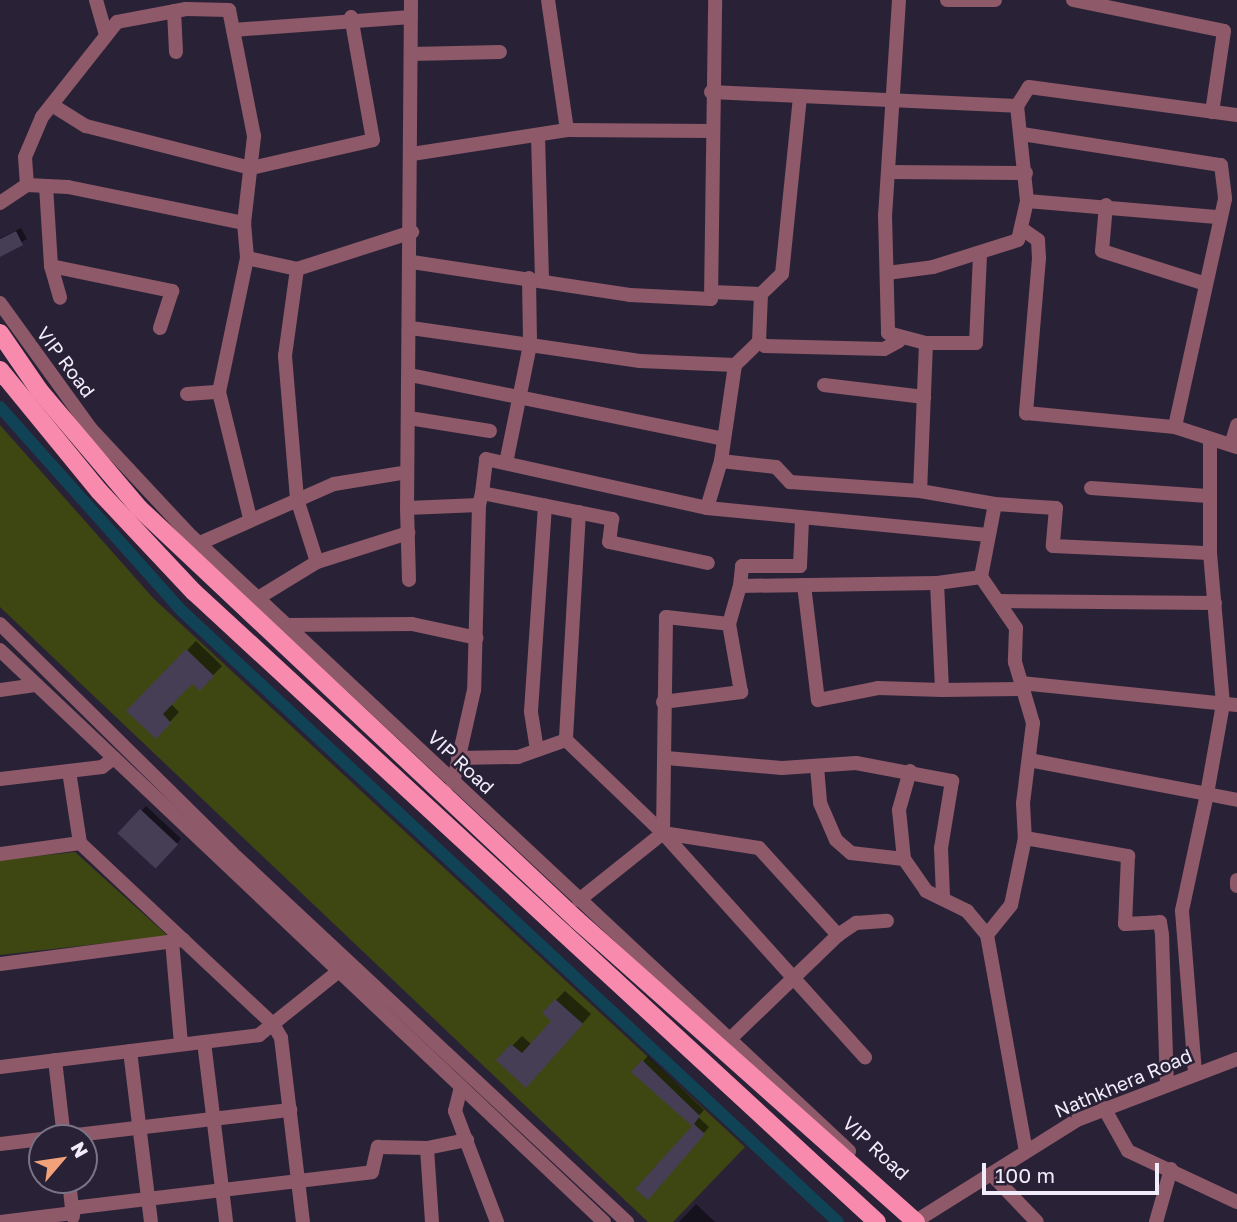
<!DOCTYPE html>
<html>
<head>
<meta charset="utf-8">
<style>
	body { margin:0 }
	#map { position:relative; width:1237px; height:1222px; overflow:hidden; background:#292237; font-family:"Golos Text",sans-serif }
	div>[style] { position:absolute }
	.green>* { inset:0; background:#3e4611 }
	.shadow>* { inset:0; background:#0007; transform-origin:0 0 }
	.canal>* { height:12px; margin:-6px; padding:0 6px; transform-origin:6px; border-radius:6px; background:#104356 }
	.building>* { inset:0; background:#463e55; transform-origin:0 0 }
	.minor>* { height:14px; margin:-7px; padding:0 7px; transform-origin:7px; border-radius:7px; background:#8e5969 }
	.major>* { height:18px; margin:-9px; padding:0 9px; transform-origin:9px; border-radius:9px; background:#f78aad }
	span { translate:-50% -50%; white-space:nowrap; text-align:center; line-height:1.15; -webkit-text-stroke:5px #292237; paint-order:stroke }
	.street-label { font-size:19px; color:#f0ecfa }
	.north { position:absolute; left:28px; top:1124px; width:70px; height:70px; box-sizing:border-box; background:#292237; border:2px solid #797385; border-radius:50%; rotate:61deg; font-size:19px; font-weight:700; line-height:28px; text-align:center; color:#f0ecfa }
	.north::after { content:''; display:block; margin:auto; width:24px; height:32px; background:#f1a27b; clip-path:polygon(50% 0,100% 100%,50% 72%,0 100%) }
	.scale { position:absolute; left:982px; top:1163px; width:177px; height:32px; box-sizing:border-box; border:4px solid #f0ecfa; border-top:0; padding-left:9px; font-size:21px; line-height:24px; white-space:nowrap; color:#f0ecfa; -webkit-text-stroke:5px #292237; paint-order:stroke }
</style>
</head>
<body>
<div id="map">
	<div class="green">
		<div style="clip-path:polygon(0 425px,154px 599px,745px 1147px,673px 1222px,648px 1222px,0 607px)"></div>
		<div style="clip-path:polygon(75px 852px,168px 936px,0 955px,0 860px)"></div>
	</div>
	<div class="shadow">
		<div style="clip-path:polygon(21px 228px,27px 239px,0 255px,0 238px)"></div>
		<div style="clip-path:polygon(196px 641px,222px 666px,200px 689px,192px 681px,171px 704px,179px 712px,156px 737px,129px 711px)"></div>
		<div style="left:146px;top:806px;width:48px;height:37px;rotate:43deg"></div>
		<div style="clip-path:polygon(565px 991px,591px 1014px,535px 1076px,498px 1060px,522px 1036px,532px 1045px,553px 1021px,556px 1000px)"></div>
		<div style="clip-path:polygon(648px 1056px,704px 1110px,698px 1117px,709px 1127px,653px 1192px,695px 1125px,643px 1061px)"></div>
		<div style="clip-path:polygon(696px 1204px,715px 1222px,679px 1222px)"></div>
	</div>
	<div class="canal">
		<div style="left:0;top:407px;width:273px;rotate:48.3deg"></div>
		<div style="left:182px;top:611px;width:896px;rotate:42.97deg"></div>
	</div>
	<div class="building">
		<div style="clip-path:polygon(16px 231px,23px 245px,0 257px,0 239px)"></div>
		<div style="clip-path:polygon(186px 649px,214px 676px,200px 691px,192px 684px,163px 714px,171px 723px,156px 739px,126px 711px)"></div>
		<div style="left:140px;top:809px;width:52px;height:33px;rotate:43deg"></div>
		<div style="clip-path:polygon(555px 999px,583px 1024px,526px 1088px,496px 1060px,511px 1044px,522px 1053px,551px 1021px,542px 1013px)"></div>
		<div style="clip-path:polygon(642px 1060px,700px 1116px,694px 1124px,705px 1134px,648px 1200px,635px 1189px,692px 1126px,631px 1072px)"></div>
	</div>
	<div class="minor">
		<div style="left:96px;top:0;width:33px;rotate:74deg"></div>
		<div style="left:411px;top:0;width:508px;rotate:90.45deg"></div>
		<div style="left:407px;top:508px;width:72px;rotate:-2.4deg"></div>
		<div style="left:479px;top:505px;width:185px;rotate:91.5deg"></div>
		<div style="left:474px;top:690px;width:95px;rotate:102.7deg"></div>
		<div style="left:899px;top:0;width:215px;rotate:93.7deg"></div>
		<div style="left:885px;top:215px;width:118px;rotate:88.5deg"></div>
		<div style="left:888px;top:333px;width:39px;rotate:15deg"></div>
		<div style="left:926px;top:343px;width:148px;rotate:92.3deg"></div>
		<div style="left:920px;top:491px;width:76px;rotate:9.8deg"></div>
		<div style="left:995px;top:504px;width:74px;rotate:100.9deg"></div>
		<div style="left:981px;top:577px;width:62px;rotate:55.5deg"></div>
		<div style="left:1016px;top:628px;width:34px;rotate:92deg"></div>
		<div style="left:1015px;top:662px;width:64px;rotate:73.6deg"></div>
		<div style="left:1033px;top:723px;width:81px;rotate:97.1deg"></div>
		<div style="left:1023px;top:803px;width:35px;rotate:87deg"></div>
		<div style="left:1025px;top:838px;width:105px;rotate:9.9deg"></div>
		<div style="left:1128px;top:856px;width:68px;rotate:92.5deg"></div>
		<div style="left:1125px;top:924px;width:35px;rotate:-3deg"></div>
		<div style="left:1160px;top:922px;width:13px;rotate:81deg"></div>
		<div style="left:1162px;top:935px;width:148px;rotate:88.1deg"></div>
		<div style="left:947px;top:0;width:48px"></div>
		<div style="left:1073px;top:0;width:154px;rotate:11.6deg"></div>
		<div style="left:1224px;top:31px;width:82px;rotate:98.4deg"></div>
		<div style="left:174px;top:11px;width:41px;rotate:87.2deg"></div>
		<div style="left:233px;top:30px;width:178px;rotate:-4.2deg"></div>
		<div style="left:411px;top:54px;width:89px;rotate:-1.3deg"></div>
		<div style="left:711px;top:92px;width:306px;rotate:2.6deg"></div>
		<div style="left:1017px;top:106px;width:22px;rotate:-58deg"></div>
		<div style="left:1029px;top:87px;width:210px;rotate:7.7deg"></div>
		<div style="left:52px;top:105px;width:40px;rotate:32deg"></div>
		<div style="left:86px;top:126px;width:170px;rotate:14.3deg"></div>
		<div style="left:251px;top:168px;width:125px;rotate:-12.9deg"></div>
		<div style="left:373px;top:140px;width:125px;rotate:-100.1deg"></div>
		<div style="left:567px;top:130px;width:145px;rotate:0.4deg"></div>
		<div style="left:1022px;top:134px;width:201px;rotate:8.9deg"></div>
		<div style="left:1221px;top:165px;width:34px;rotate:83deg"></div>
		<div style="left:1225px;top:199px;width:233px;rotate:102.4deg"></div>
		<div style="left:538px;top:136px;width:143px;rotate:88.4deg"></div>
		<div style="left:412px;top:154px;width:157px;rotate:-8.8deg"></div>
		<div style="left:567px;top:130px;width:131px;rotate:-98.3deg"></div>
		<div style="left:888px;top:172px;width:138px;rotate:0.4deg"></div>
		<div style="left:46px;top:186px;width:80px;rotate:86.4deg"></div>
		<div style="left:51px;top:266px;width:33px;rotate:74deg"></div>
		<div style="left:1027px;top:201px;width:193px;rotate:4.8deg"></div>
		<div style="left:0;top:203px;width:32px;rotate:-34deg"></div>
		<div style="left:27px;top:185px;width:41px;rotate:2.8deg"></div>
		<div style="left:68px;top:187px;width:180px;rotate:11.6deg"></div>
		<div style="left:244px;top:223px;width:88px;rotate:-83.4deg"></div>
		<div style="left:254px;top:136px;width:128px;rotate:-101.2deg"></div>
		<div style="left:229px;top:10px;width:43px;rotate:-178.7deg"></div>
		<div style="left:186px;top:9px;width:70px;rotate:169.3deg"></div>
		<div style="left:117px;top:22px;width:121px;rotate:128.3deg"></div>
		<div style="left:42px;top:117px;width:43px;rotate:113deg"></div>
		<div style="left:25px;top:157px;width:28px;rotate:86deg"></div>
		<div style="left:1106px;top:205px;width:46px;rotate:95deg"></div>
		<div style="left:1102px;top:251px;width:109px;rotate:17.6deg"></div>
		<div style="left:244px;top:223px;width:35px;rotate:85deg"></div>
		<div style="left:247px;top:258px;width:137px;rotate:101.8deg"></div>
		<div style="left:219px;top:392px;width:130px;rotate:76.2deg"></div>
		<div style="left:1025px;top:231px;width:16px;rotate:35deg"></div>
		<div style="left:1038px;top:240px;width:18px;rotate:87deg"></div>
		<div style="left:1039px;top:258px;width:156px;rotate:94.8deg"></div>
		<div style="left:1026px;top:413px;width:150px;rotate:5.4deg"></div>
		<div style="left:1175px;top:427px;width:65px;rotate:17.9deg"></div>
		<div style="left:247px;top:258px;width:51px;rotate:12.4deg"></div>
		<div style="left:297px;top:269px;width:88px;rotate:97.9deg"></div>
		<div style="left:285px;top:356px;width:144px;rotate:85.2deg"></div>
		<div style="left:297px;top:499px;width:66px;rotate:72.4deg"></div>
		<div style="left:412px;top:262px;width:220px;rotate:8.6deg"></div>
		<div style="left:630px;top:295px;width:81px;rotate:2.8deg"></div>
		<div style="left:711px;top:299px;width:299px;rotate:-89.2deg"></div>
		<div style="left:51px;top:266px;width:124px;rotate:11.7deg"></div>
		<div style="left:172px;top:291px;width:39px;rotate:108deg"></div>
		<div style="left:297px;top:269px;width:121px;rotate:-17.8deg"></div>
		<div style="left:887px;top:273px;width:46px;rotate:-7.4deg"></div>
		<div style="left:933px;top:267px;width:89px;rotate:-17.6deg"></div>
		<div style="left:1018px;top:240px;width:40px;rotate:-77deg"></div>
		<div style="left:1027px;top:201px;width:96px;rotate:-96deg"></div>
		<div style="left:529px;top:278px;width:67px;rotate:89.1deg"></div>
		<div style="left:530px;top:345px;width:111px;rotate:8.3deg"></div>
		<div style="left:640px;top:361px;width:95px;rotate:2.4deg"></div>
		<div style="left:735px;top:365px;width:97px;rotate:98.3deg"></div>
		<div style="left:721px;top:461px;width:55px;rotate:6.2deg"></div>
		<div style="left:776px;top:467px;width:21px;rotate:47deg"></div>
		<div style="left:790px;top:482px;width:130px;rotate:4deg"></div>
		<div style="left:712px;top:292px;width:49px;rotate:2.3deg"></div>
		<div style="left:761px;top:294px;width:48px;rotate:92.4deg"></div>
		<div style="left:759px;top:342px;width:7px;rotate:34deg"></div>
		<div style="left:765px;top:346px;width:119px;rotate:1.4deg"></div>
		<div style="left:884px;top:349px;width:17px;rotate:-28deg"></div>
		<div style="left:761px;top:294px;width:29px;rotate:-44deg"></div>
		<div style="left:782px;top:274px;width:179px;rotate:-84.2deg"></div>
		<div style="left:0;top:303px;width:155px;rotate:54.2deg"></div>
		<div style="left:91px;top:429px;width:142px;rotate:47deg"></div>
		<div style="left:188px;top:533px;width:905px;rotate:43.07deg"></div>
		<div style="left:411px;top:328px;width:120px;rotate:8.1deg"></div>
		<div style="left:530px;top:345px;width:120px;rotate:101.5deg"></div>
		<div style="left:926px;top:343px;width:50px"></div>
		<div style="left:976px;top:343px;width:88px;rotate:-87.4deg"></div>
		<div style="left:735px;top:365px;width:33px;rotate:-44deg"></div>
		<div style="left:410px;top:375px;width:320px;rotate:11.5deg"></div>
		<div style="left:824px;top:385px;width:101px;rotate:6.8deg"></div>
		<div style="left:187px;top:394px;width:32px;rotate:-4deg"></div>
		<div style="left:409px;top:418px;width:82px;rotate:9.1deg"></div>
		<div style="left:1210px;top:439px;width:114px;rotate:90deg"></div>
		<div style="left:1231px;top:445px;width:21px;rotate:-73deg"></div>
		<div style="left:721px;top:461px;width:49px;rotate:106.6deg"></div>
		<div style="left:707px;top:508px;width:282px;rotate:5.5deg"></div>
		<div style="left:1091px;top:488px;width:117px;rotate:3.9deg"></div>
		<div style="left:482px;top:493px;width:34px;rotate:-83deg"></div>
		<div style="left:486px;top:459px;width:226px;rotate:12.5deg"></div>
		<div style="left:995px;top:504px;width:61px;rotate:3.8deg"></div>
		<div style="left:1056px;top:508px;width:38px;rotate:95deg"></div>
		<div style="left:1053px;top:546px;width:157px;rotate:2.6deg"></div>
		<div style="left:1210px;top:553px;width:152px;rotate:85.1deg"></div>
		<div style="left:1223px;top:704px;width:91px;rotate:100.1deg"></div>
		<div style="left:1207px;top:794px;width:31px;rotate:11deg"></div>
		<div style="left:479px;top:505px;width:12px;rotate:-76deg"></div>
		<div style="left:482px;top:493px;width:133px;rotate:11.3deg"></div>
		<div style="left:612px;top:519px;width:23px;rotate:97deg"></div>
		<div style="left:609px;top:542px;width:101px;rotate:12deg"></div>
		<div style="left:407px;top:508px;width:72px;rotate:88.4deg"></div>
		<div style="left:579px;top:512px;width:228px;rotate:93.3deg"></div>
		<div style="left:566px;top:740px;width:134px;rotate:43.8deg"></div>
		<div style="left:663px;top:833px;width:302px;rotate:48deg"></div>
		<div style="left:200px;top:543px;width:146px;rotate:-23.8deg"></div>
		<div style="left:334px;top:484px;width:74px;rotate:-9.3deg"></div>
		<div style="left:981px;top:577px;width:44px;rotate:172.2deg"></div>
		<div style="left:937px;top:583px;width:107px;rotate:87.3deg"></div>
		<div style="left:942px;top:690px;width:81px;rotate:-0.7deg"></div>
		<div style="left:804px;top:585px;width:116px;rotate:83.1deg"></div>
		<div style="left:818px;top:700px;width:61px;rotate:-11.3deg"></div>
		<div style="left:878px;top:688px;width:64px;rotate:1.8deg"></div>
		<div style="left:740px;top:586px;width:20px;rotate:-84deg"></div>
		<div style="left:742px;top:566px;width:58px"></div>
		<div style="left:800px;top:566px;width:46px;rotate:-87.5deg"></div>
		<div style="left:258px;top:598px;width:69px;rotate:-31.4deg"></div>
		<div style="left:317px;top:562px;width:96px;rotate:-17.7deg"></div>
		<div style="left:998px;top:601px;width:217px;rotate:0.5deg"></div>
		<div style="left:0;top:624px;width:326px;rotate:44.6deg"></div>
		<div style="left:232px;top:853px;width:541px;rotate:43.05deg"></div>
		<div style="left:286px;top:625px;width:126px;rotate:-0.5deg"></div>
		<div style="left:412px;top:624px;width:66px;rotate:12.2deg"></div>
		<div style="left:0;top:650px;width:832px;rotate:43.44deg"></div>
		<div style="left:1021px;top:683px;width:217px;rotate:5.8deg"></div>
		<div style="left:0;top:690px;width:37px;rotate:-8deg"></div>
		<div style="left:663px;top:702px;width:79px;rotate:-7.3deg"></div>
		<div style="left:741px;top:692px;width:69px;rotate:-100deg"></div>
		<div style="left:729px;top:624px;width:40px;rotate:-74deg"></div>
		<div style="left:740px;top:586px;width:197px;rotate:-0.9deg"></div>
		<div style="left:537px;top:750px;width:39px;rotate:-99deg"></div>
		<div style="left:531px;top:711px;width:206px;rotate:-86.1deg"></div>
		<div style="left:458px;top:758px;width:60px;rotate:-1deg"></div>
		<div style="left:518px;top:757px;width:51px;rotate:-19.5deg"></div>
		<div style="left:666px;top:758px;width:116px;rotate:4.9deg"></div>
		<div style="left:782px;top:768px;width:74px;rotate:-3.9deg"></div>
		<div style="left:856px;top:763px;width:98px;rotate:10.6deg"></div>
		<div style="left:952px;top:781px;width:68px;rotate:99.3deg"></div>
		<div style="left:941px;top:848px;width:48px;rotate:87.6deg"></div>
		<div style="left:1029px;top:760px;width:181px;rotate:10.8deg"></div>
		<div style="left:1207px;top:794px;width:120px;rotate:102.1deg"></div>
		<div style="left:1182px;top:911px;width:162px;rotate:85.4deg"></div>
		<div style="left:817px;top:767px;width:36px;rotate:85deg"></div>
		<div style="left:820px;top:803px;width:40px;rotate:66.6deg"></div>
		<div style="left:836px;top:840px;width:20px;rotate:41deg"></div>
		<div style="left:851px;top:853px;width:53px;rotate:6.5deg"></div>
		<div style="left:69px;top:771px;width:73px;rotate:81.3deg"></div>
		<div style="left:80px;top:843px;width:265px;rotate:43.2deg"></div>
		<div style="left:273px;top:1024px;width:16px;rotate:60deg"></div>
		<div style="left:281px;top:1038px;width:185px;rotate:83.2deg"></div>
		<div style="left:910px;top:771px;width:41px;rotate:105.8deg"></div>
		<div style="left:899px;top:810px;width:49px;rotate:84.2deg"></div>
		<div style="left:904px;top:859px;width:39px;rotate:55deg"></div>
		<div style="left:926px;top:891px;width:46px;rotate:26deg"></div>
		<div style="left:967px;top:911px;width:31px;rotate:50deg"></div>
		<div style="left:0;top:779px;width:103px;rotate:-6.7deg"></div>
		<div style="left:102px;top:767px;width:15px;rotate:-37deg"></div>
		<div style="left:663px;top:833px;width:97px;rotate:8.9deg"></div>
		<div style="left:759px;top:848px;width:118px;rotate:47.8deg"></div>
		<div style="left:1025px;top:838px;width:68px;rotate:101.8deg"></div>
		<div style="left:1011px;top:905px;width:38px;rotate:129deg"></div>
		<div style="left:987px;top:935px;width:220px;rotate:79.8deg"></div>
		<div style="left:0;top:854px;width:81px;rotate:-7.8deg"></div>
		<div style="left:1237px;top:880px;width:6px;rotate:90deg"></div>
		<div style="left:579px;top:900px;width:107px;rotate:-38.6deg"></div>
		<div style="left:663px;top:833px;width:216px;rotate:-89.2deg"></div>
		<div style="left:666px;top:617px;width:63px;rotate:6.3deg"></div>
		<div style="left:172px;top:941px;width:103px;rotate:85deg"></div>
		<div style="left:0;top:964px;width:185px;rotate:-7.5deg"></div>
		<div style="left:729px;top:1040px;width:151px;rotate:-43.9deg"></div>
		<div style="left:838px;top:935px;width:22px;rotate:-34deg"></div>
		<div style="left:856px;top:923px;width:31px;rotate:-4deg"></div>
		<div style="left:204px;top:1042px;width:181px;rotate:83deg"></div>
		<div style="left:130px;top:1051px;width:172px;rotate:83deg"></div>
		<div style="left:55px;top:1060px;width:79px;rotate:83.4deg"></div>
		<div style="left:0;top:1067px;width:261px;rotate:-7deg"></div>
		<div style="left:259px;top:1035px;width:110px;rotate:-38.7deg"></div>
		<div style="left:461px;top:1087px;width:25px;rotate:104deg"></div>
		<div style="left:455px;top:1111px;width:119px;rotate:69.3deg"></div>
		<div style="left:1104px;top:1108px;width:49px;rotate:60.8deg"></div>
		<div style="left:1128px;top:1151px;width:120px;rotate:25.1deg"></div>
		<div style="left:51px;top:1138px;width:241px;rotate:-6.7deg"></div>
		<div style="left:0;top:1144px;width:42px;rotate:-6.8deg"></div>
		<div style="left:991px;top:1174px;width:66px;rotate:46.2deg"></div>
		<div style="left:69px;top:1180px;width:37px;rotate:84deg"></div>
		<div style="left:72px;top:1208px;width:302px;rotate:-6.8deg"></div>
		<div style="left:372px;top:1172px;width:26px;rotate:-77deg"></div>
		<div style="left:378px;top:1147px;width:49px;rotate:1.2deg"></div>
		<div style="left:916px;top:1221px;width:190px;rotate:-32.1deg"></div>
		<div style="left:1077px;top:1120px;width:171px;rotate:-20.9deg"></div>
		<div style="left:0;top:1222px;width:74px;rotate:-7deg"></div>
		<div style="left:432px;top:1222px;width:74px;rotate:-93.9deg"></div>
		<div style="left:427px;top:1148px;width:41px;rotate:-11.3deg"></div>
		<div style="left:1156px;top:1222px;width:55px;rotate:-74.2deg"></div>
	</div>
	<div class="major">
		<div style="left:0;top:333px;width:69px;rotate:55.6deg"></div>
		<div style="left:39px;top:390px;width:155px;rotate:49.7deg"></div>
		<div style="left:139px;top:508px;width:601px;rotate:43.25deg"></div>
		<div style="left:577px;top:920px;width:454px;rotate:41.7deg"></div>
		<div style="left:0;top:370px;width:156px;rotate:50.7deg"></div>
		<div style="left:99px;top:491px;width:139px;rotate:46.8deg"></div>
		<div style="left:194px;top:592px;width:929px;rotate:42.69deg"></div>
	</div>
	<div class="street-label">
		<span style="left:66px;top:362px;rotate:53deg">VIP Road</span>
		<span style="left:461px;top:762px;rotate:43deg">VIP Road</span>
		<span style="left:1123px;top:1083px;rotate:-23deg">Nathkhera Road</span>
		<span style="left:876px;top:1148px;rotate:43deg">VIP Road</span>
	</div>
	<div class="north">N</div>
	<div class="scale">100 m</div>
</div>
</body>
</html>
